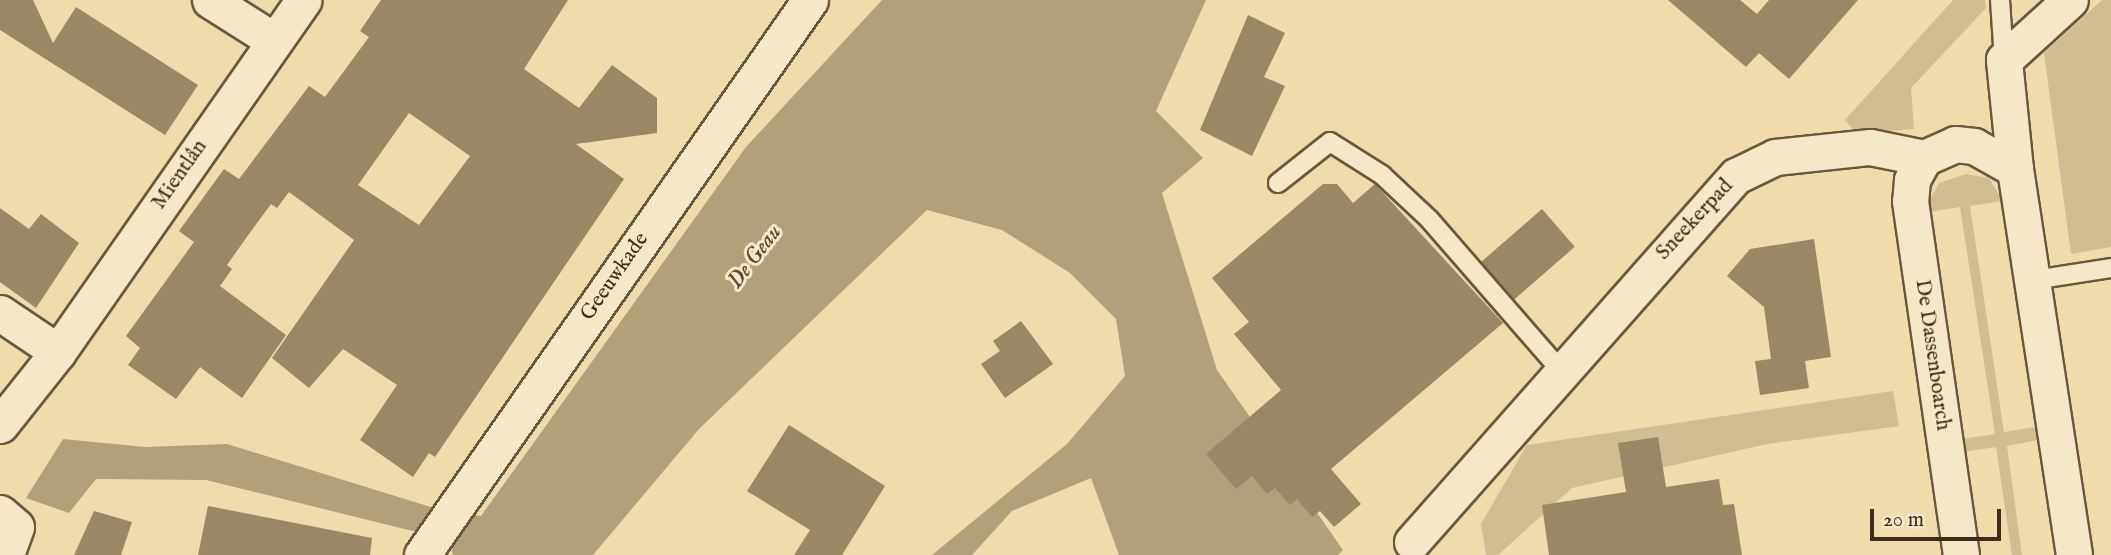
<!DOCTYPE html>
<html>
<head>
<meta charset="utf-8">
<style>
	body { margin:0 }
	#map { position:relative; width:2111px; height:555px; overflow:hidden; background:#f0dbab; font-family:"IM FELL English",serif }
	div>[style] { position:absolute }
	.green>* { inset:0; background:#d1bd92 }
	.water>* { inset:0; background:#b2a07a }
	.building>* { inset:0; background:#998765; transform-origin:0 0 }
	.roads { filter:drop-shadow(2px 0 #68583e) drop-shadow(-2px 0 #68583e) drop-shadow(0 2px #68583e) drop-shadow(0 -2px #68583e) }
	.lane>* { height:18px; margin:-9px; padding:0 9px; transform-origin:9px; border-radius:9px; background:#f5e8c8 }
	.street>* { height:35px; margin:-17.5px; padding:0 17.5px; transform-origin:17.5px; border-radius:17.5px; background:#f5e8c8 }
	span { translate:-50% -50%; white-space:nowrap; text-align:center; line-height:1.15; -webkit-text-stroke:6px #f5e8c8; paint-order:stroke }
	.street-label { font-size:21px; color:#3b2d1a }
	.water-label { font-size:23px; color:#594a32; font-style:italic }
	.scale { position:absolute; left:1870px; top:509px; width:131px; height:32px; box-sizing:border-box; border:4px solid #3b2d1a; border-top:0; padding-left:9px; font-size:21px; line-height:24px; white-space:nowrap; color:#3b2d1a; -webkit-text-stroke:5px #f5e8c8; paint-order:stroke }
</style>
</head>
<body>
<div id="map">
	<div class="green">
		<div style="clip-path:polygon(1953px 0,1985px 0,1986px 8px,1911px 88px,1914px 129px,1857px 133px,1845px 120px)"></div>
		<div style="clip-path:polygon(2102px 0,2111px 0,2111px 247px,2071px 254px,2044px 53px)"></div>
		<div style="clip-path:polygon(1966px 174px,1989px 178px,2003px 201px,1970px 206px,2004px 432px,2036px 427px,2038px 440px,2007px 446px,2022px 555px,2012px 555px,1996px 447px,1963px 452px,1962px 439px,1995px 434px,1960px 207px,1929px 212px,1927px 205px,1939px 183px)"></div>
		<div style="clip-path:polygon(1893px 391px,1899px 426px,1767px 444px,1572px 488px,1498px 555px,1486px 555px,1481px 524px,1527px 445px)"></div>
	</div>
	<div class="water">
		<div style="clip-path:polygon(882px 0,1206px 0,1156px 111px,1203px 158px,1162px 193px,1217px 370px,1343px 550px,1338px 555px,1119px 555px,1091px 478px,1012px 511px,972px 555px,932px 555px,1067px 444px,1125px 376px,1116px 319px,1070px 273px,1002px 230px,927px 210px,699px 429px,593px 555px,453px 555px,449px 540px,206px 480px,96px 479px,69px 513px,26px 498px,63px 439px,145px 447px,227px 444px,434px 508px,481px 516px,746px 147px)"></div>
	</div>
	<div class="building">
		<div style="clip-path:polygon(0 0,33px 0,53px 43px,76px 7px,198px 85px,165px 135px,0 30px)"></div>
		<div style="clip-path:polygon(evenodd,381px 0,568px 0,524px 69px,579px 108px,612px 65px,657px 98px,657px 133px,576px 144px,624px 179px,435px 457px,429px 453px,413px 477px,360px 440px,397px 385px,343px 349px,309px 388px,272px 358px,354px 240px,289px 192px,277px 208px,271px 204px,249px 234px,227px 265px,232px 269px,220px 286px,286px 335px,242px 398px,200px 367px,176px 399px,128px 365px,140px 348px,126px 336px,194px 242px,179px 231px,224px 169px,239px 179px,309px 86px,325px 97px,369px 37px,360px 31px,381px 0,409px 113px,470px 156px,419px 225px,358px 185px,409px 113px)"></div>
		<div style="clip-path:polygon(1668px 0,1740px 0,1757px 14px,1769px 0,1858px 0,1789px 79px,1759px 53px,1746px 67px)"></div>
		<div style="clip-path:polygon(1248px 15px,1285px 33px,1264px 77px,1285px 86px,1252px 156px,1200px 130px)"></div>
		<div style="clip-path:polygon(1323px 184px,1337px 184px,1353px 203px,1375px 184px,1503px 323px,1331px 469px,1361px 504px,1334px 527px,1320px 511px,1312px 517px,1297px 499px,1290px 505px,1275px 488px,1267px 494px,1252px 476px,1236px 489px,1206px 454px,1281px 390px,1234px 334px,1249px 322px,1212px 278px)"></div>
		<div style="clip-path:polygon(0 208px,29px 229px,41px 214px,79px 243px,36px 308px,0 282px)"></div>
		<div style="left:1542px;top:209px;width:50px;height:81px;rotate:49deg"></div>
		<div style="clip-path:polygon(1814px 239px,1831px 357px,1805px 361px,1809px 388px,1760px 395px,1755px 361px,1771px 359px,1764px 307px,1727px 276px,1750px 249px)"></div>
		<div style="clip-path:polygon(1021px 321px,1053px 364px,1005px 398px,981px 364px,1000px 351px,993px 341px)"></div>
		<div style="clip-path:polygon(789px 425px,885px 486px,842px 555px,794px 555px,810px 530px,747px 491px)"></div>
		<div style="clip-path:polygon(1658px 437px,1666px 487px,1719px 479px,1723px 505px,1734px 504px,1742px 555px,1549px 555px,1542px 505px,1626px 492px,1618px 443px)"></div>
		<div style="clip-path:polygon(208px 506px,372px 538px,370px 555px,198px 555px)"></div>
		<div style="clip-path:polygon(94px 511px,132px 522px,121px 555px,74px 555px)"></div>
	</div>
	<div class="roads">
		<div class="lane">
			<div style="left:2000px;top:0;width:60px;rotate:86.2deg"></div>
			<div style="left:1278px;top:183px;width:66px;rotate:-38.3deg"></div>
			<div style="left:1330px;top:142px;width:62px;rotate:32.4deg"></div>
			<div style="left:1382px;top:175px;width:64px;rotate:43.1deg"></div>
			<div style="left:1429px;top:219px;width:201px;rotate:49deg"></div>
			<div style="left:2034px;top:280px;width:78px;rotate:-8.9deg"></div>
		</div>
		<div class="street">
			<div style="left:210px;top:0;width:75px;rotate:32.4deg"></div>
			<div style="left:1924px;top:158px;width:25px;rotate:119deg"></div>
			<div style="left:1912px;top:180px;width:21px;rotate:95deg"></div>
			<div style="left:1910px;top:201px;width:358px;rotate:81.8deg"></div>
			<div style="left:2015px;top:169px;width:390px;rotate:81.3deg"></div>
			<div style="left:0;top:313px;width:70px;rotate:33.9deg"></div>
			<div style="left:0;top:425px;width:93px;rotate:-51.5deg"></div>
			<div style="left:58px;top:352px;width:429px;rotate:-55.1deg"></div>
			<div style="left:0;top:513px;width:21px;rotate:41deg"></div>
			<div style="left:16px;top:527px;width:30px;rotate:110deg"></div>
			<div style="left:1412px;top:542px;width:489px;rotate:-48.5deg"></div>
			<div style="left:1736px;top:176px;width:43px;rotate:-26deg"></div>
			<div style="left:1775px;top:157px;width:96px;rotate:-6deg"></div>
			<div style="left:1870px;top:147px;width:55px;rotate:11.5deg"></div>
			<div style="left:1924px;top:158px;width:34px;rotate:-24deg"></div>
			<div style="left:1955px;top:144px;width:19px;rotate:6deg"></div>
			<div style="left:1974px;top:146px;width:47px;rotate:29.3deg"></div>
			<div style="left:2015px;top:169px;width:110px;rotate:-95.8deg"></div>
			<div style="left:2004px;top:60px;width:89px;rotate:-42.3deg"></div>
			<div style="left:422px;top:555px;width:677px;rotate:-55.04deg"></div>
		</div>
	</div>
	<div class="street-label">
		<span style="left:180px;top:175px;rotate:-55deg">Mientlân</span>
		<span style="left:1695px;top:220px;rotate:-47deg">Sneekerpad</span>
		<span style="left:615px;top:277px;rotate:-55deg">Geeuwkade</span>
		<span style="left:1932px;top:355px;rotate:82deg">De Dassenboarch</span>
	</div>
	<div class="water-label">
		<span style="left:755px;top:257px;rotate:-53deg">De Geau</span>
	</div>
	<div class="scale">20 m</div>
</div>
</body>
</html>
